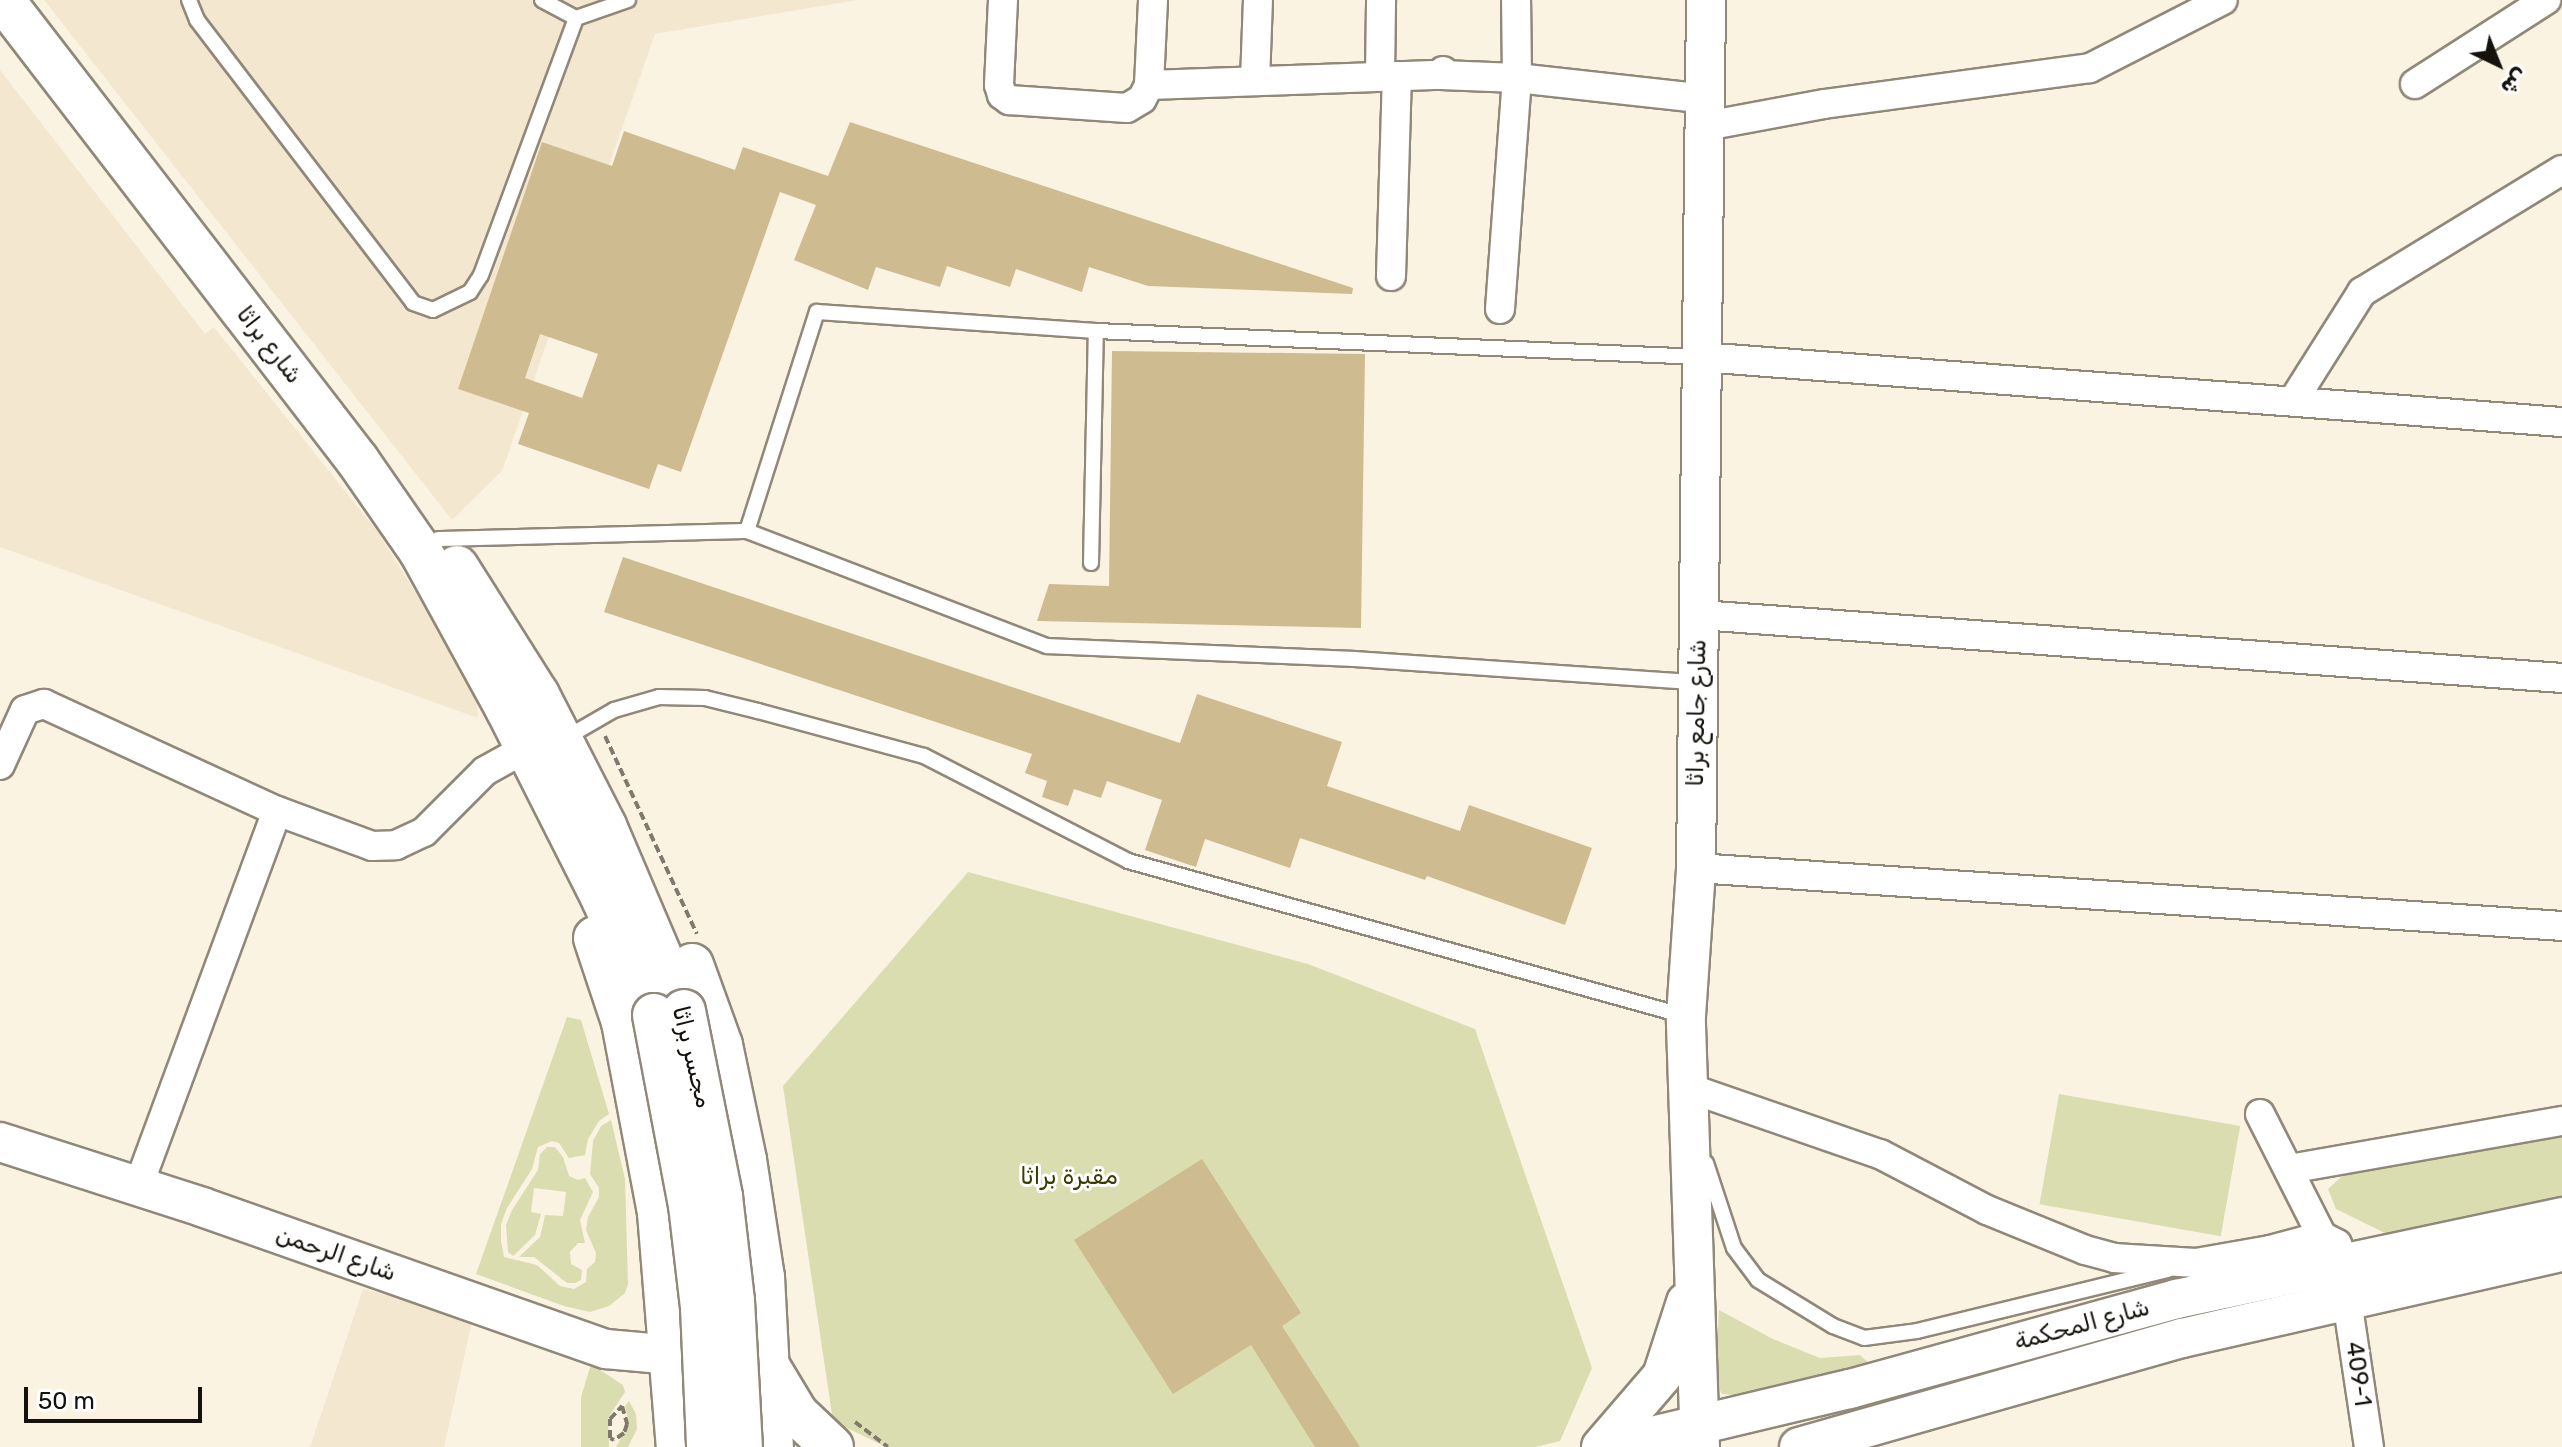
<!DOCTYPE html>
<html>
<head>
<meta charset="utf-8">
<style>
	body { margin:0 }
	#map { position:relative; width:2562px; height:1447px; overflow:hidden; background:#fbf3e2; font-family:Rubik,Cairo,sans-serif }
	div>[style] { position:absolute }
	.built>* { inset:0; background:#f3e7cf }
	.green>* { inset:0; background:#d9ddaf; transform-origin:0 0 }
	.building>* { inset:0; background:#cfbb90 }
	.path>* { height:4px; margin-top:-2px; transform-origin:0; background:repeating-linear-gradient(90deg,#7e786e 0 8px,transparent 0 12px) }
	.roads { filter:drop-shadow(2px 0 #908879) drop-shadow(-2px 0 #908879) drop-shadow(0 2px #908879) drop-shadow(0 -2px #908879) }
	.lane>* { height:14px; margin:-7px; padding:0 7px; transform-origin:7px; border-radius:7px; background:#fff }
	.street>* { height:28px; margin:-14px; padding:0 14px; transform-origin:14px; border-radius:14px; background:#fff }
	.secondary>* { height:38px; margin:-19px; padding:0 19px; transform-origin:19px; border-radius:19px; background:#fff }
	.primary>* { height:42px; margin:-21px; padding:0 21px; transform-origin:21px; border-radius:21px; background:#fff }
	.bridges { filter:drop-shadow(2px 0 #908879) drop-shadow(-2px 0 #908879) drop-shadow(0 2px #908879) drop-shadow(0 -2px #908879) }
	.primary-bridge>* { height:42px; margin:-21px; padding:0 21px; transform-origin:21px; border-radius:21px; background:#fff }
	span { translate:-50% -50%; white-space:nowrap; text-align:center; line-height:1.15; -webkit-text-stroke:6px #fff; paint-order:stroke }
	.street-label { font-size:24px; color:#15120d }
	.park-label { font-size:24px; color:#3a3c02 }
	.north { position:absolute; left:2458px; top:24px; width:80px; height:80px; -webkit-text-stroke:6px #fff; paint-order:stroke; rotate:137deg; font-size:22px; font-weight:700; line-height:32px; text-align:center; color:#15120d }
	.north::after { content:''; display:block; margin:auto; width:28px; height:36px; background:#15120d; clip-path:polygon(50% 0,100% 100%,50% 72%,0 100%) }
	.scale { position:absolute; left:24px; top:1387px; width:178px; height:36px; box-sizing:border-box; border:4px solid #15120d; border-top:0; padding-left:10px; font-size:24px; line-height:28px; white-space:nowrap; color:#15120d; -webkit-text-stroke:6px #fff; paint-order:stroke }
</style>
</head>
<body>
<div id="map">
	<div class="built">
		<div style="clip-path:polygon(44px 0,858px 0,655px 34px,502px 471px,452px 520px)"></div>
		<div style="clip-path:polygon(0 70px,205px 334px,214px 327px,377px 531px,466px 673px,476px 699px,478px 718px,0 547px)"></div>
		<div style="clip-path:polygon(363px 1289px,473px 1317px,444px 1447px,310px 1447px)"></div>
	</div>
	<div class="green">
		<div style="clip-path:polygon(968px 872px,1308px 964px,1475px 1029px,1592px 1368px,1560px 1441px,1535px 1447px,886px 1447px,833px 1421px,783px 1086px)"></div>
		<div style="clip-path:polygon(567px 1017px,581px 1020px,609px 1114px,599px 1121px,588px 1139px,585px 1155px,569px 1158px,559px 1143px,552px 1141px,538px 1147px,532px 1169px,507px 1208px,501px 1224px,501px 1241px,504px 1257px,537px 1265px,560px 1286px,574px 1289px,586px 1282px,587px 1269px,595px 1262px,596px 1253px,586px 1230px,588px 1217px,599px 1197px,599px 1188px,590px 1174px,593px 1141px,601px 1126px,611px 1120px,625px 1179px,628px 1284px,625px 1293px,609px 1306px,590px 1312px,564px 1306px,476px 1274px)"></div>
		<div style="left:2059px;top:1094px;width:184px;height:112px;rotate:10deg"></div>
		<div style="clip-path:polygon(2562px 1127px,2562px 1206px,2421px 1238px,2387px 1234px,2336px 1209px,2328px 1189px,2341px 1177px,2366px 1169px)"></div>
		<div style="clip-path:polygon(547px 1147px,555px 1147px,563px 1157px,569px 1176px,578px 1180px,585px 1178px,593px 1192px,580px 1220px,585px 1243px,578px 1243px,570px 1252px,571px 1264px,582px 1270px,581px 1280px,575px 1283px,567px 1283px,534px 1257px,519px 1257px,540px 1237px,545px 1215px,563px 1216px,566px 1192px,534px 1188px,531px 1212px,541px 1214px,535px 1235px,513px 1256px,508px 1252px,506px 1225px,512px 1210px,538px 1170px,540px 1154px)"></div>
		<div style="clip-path:polygon(1719px 1310px,1773px 1339px,1820px 1358px,1860px 1355px,1870px 1364px,1735px 1395px,1722px 1394px,1715px 1382px)"></div>
		<div style="clip-path:polygon(591px 1364px,623px 1385px,625px 1392px,608px 1418px,609px 1447px,581px 1447px,581px 1397px)"></div>
		<div style="clip-path:polygon(629px 1401px,636px 1414px,637px 1429px,628px 1447px,616px 1447px,629px 1424px,625px 1406px)"></div>
	</div>
	<div class="building">
		<div style="clip-path:polygon(evenodd,850px 122px,1353px 288px,1352px 294px,1148px 286px,1089px 267px,1082px 292px,1016px 269px,1010px 287px,947px 266px,940px 287px,876px 267px,868px 290px,794px 260px,816px 205px,780px 192px,681px 472px,658px 464px,649px 489px,518px 444px,529px 413px,458px 389px,542px 142px,612px 166px,624px 131px,735px 170px,743px 147px,828px 176px,850px 122px,540px 334px,598px 354px,582px 398px,525px 378px,540px 334px)"></div>
		<div style="clip-path:polygon(1112px 351px,1365px 354px,1361px 628px,1037px 621px,1049px 584px,1109px 586px)"></div>
		<div style="clip-path:polygon(623px 557px,1180px 743px,1197px 694px,1342px 742px,1327px 786px,1460px 831px,1469px 805px,1592px 848px,1565px 925px,1427px 876px,1425px 880px,1300px 838px,1290px 868px,1205px 839px,1196px 867px,1145px 850px,1162px 800px,1107px 781px,1101px 798px,1074px 789px,1068px 806px,1042px 797px,1047px 781px,1025px 773px,1032px 754px,604px 612px)"></div>
		<div style="clip-path:polygon(1202px 1159px,1301px 1313px,1282px 1326px,1360px 1447px,1315px 1447px,1251px 1345px,1173px 1394px,1074px 1240px)"></div>
	</div>
	<div class="path">
		<div style="left:605px;top:736px;width:218px;rotate:65.1deg"></div>
		<div style="left:622px;top:1406px;width:19px;rotate:74deg"></div>
		<div style="left:627px;top:1424px;width:9px;rotate:108deg"></div>
		<div style="left:624px;top:1433px;width:12px;rotate:145deg"></div>
		<div style="left:614px;top:1440px;width:4px;rotate:-153deg"></div>
		<div style="left:610px;top:1438px;width:19px;rotate:-90deg"></div>
		<div style="left:610px;top:1419px;width:18px;rotate:-47deg"></div>
		<div style="left:855px;top:1422px;width:41px;rotate:37.1deg"></div>
	</div>
	<div class="roads">
		<div class="lane">
			<div style="left:189px;top:0;width:22px;rotate:68deg"></div>
			<div style="left:197px;top:20px;width:356px;rotate:52.6deg"></div>
			<div style="left:413px;top:303px;width:21px;rotate:19deg"></div>
			<div style="left:433px;top:310px;width:41px;rotate:-25.9deg"></div>
			<div style="left:470px;top:292px;width:20px;rotate:-57deg"></div>
			<div style="left:481px;top:275px;width:274px;rotate:-69.7deg"></div>
			<div style="left:542px;top:0;width:38px;rotate:28deg"></div>
			<div style="left:576px;top:18px;width:55px;rotate:-19.1deg"></div>
			<div style="left:747px;top:531px;width:230px;rotate:-72.3deg"></div>
			<div style="left:817px;top:312px;width:280px;rotate:3.9deg"></div>
			<div style="left:1096px;top:331px;width:606px;rotate:2.46deg"></div>
			<div style="left:438px;top:539px;width:309px;rotate:-1.5deg"></div>
			<div style="left:747px;top:531px;width:321px;rotate:21deg"></div>
			<div style="left:1047px;top:646px;width:307px;rotate:2.4deg"></div>
			<div style="left:1354px;top:659px;width:342px;rotate:3.9deg"></div>
			<div style="left:1091px;top:563px;width:232px;rotate:-88.8deg"></div>
			<div style="left:576px;top:732px;width:44px;rotate:-30.1deg"></div>
			<div style="left:614px;top:710px;width:47px;rotate:-16.1deg"></div>
			<div style="left:659px;top:697px;width:46px;rotate:1.2deg"></div>
			<div style="left:705px;top:698px;width:55px;rotate:13.8deg"></div>
			<div style="left:758px;top:711px;width:172px;rotate:15.2deg"></div>
			<div style="left:924px;top:756px;width:229px;rotate:27.2deg"></div>
			<div style="left:1128px;top:861px;width:578px;rotate:15.55deg"></div>
			<div style="left:1706px;top:1163px;width:89px;rotate:71.8deg"></div>
			<div style="left:1734px;top:1248px;width:40px;rotate:53deg"></div>
			<div style="left:1758px;top:1280px;width:88px;rotate:31.5deg"></div>
			<div style="left:1833px;top:1326px;width:33px;rotate:21deg"></div>
			<div style="left:1864px;top:1338px;width:53px;rotate:-7.5deg"></div>
			<div style="left:1917px;top:1331px;width:258px;rotate:-13.7deg"></div>
		</div>
		<div class="street">
			<div style="left:1003px;top:0;width:85px;rotate:92.7deg"></div>
			<div style="left:999px;top:85px;width:10px;rotate:73deg"></div>
			<div style="left:1002px;top:95px;width:9px;rotate:36deg"></div>
			<div style="left:1009px;top:100px;width:118px;rotate:3.9deg"></div>
			<div style="left:1127px;top:108px;width:17px;rotate:-31deg"></div>
			<div style="left:1142px;top:99px;width:16px;rotate:-63deg"></div>
			<div style="left:1149px;top:85px;width:85px;rotate:-87.3deg"></div>
			<div style="left:1443px;top:71px;width:4px;rotate:117deg"></div>
			<div style="left:1441px;top:75px;width:76px;rotate:2.3deg"></div>
			<div style="left:1517px;top:78px;width:190px;rotate:6.3deg"></div>
			<div style="left:1380px;top:76px;width:76px;rotate:-89.2deg"></div>
			<div style="left:1255px;top:81px;width:81px;rotate:-87.9deg"></div>
			<div style="left:2415px;top:84px;width:156px;rotate:-32.7deg"></div>
			<div style="left:1149px;top:85px;width:292px;rotate:-2deg"></div>
			<div style="left:1706px;top:126px;width:120px;rotate:-10.6deg"></div>
			<div style="left:1824px;top:104px;width:268px;rotate:-7.7deg"></div>
			<div style="left:2090px;top:68px;width:149px;rotate:-27.1deg"></div>
			<div style="left:1391px;top:276px;width:200px;rotate:-88.3deg"></div>
			<div style="left:1500px;top:309px;width:232px;rotate:-85.8deg"></div>
			<div style="left:1517px;top:78px;width:78px;rotate:-90.7deg"></div>
			<div style="left:1701px;top:357px;width:863px;rotate:4.32deg"></div>
			<div style="left:2293px;top:401px;width:129px;rotate:-57.7deg"></div>
			<div style="left:2362px;top:292px;width:234px;rotate:-31.4deg"></div>
			<div style="left:1700px;top:615px;width:864px;rotate:4.18deg"></div>
			<div style="left:0;top:765px;width:60px;rotate:-65.6deg"></div>
			<div style="left:25px;top:710px;width:20px;rotate:-18deg"></div>
			<div style="left:44px;top:704px;width:256px;rotate:24.7deg"></div>
			<div style="left:277px;top:811px;width:400px;rotate:110.3deg"></div>
			<div style="left:277px;top:811px;width:101px;rotate:20.2deg"></div>
			<div style="left:372px;top:846px;width:24px;rotate:-2deg"></div>
			<div style="left:396px;top:845px;width:31px;rotate:-25deg"></div>
			<div style="left:424px;top:832px;width:86px;rotate:-45deg"></div>
			<div style="left:485px;top:771px;width:33px;rotate:-29deg"></div>
			<div style="left:1696px;top:868px;width:868px;rotate:3.83deg"></div>
			<div style="left:1686px;top:1087px;width:205px;rotate:19.1deg"></div>
			<div style="left:1880px;top:1154px;width:121px;rotate:27.6deg"></div>
			<div style="left:1987px;top:1210px;width:106px;rotate:22.2deg"></div>
			<div style="left:2085px;top:1250px;width:30px;rotate:15deg"></div>
			<div style="left:2114px;top:1258px;width:82px;rotate:3.5deg"></div>
			<div style="left:2196px;top:1263px;width:75px;rotate:-10deg"></div>
			<div style="left:2270px;top:1250px;width:54px;rotate:-15.1deg"></div>
			<div style="left:2322px;top:1236px;width:17px;rotate:28deg"></div>
			<div style="left:2337px;top:1244px;width:22px;rotate:69deg"></div>
			<div style="left:2260px;top:1114px;width:137px;rotate:63.1deg"></div>
			<div style="left:2289px;top:1169px;width:277px;rotate:-10deg"></div>
			<div style="left:2347px;top:1300px;width:149px;rotate:81.5deg"></div>
		</div>
		<div class="secondary">
			<div style="left:0;top:1142px;width:212px;rotate:17.8deg"></div>
			<div style="left:202px;top:1207px;width:428px;rotate:19.4deg"></div>
			<div style="left:606px;top:1349px;width:67px;rotate:5.1deg"></div>
			<div style="left:1601px;top:1447px;width:94px;rotate:-49.3deg"></div>
			<div style="left:1662px;top:1376px;width:78px;rotate:-72deg"></div>
			<div style="left:1606px;top:1447px;width:251px;rotate:-13.4deg"></div>
			<div style="left:1850px;top:1389px;width:339px;rotate:-15.4deg"></div>
			<div style="left:2177px;top:1299px;width:394px;rotate:-12deg"></div>
			<div style="left:1700px;top:1447px;width:431px;rotate:-91.9deg"></div>
			<div style="left:1686px;top:1016px;width:148px;rotate:-86.1deg"></div>
			<div style="left:1696px;top:868px;width:868px;rotate:-89.34deg"></div>
			<div style="left:1799px;top:1447px;width:398px;rotate:-15.9deg"></div>
			<div style="left:2182px;top:1338px;width:390px;rotate:-12.8deg"></div>
		</div>
		<div class="primary">
			<div style="left:3px;top:0;width:582px;rotate:52.4deg"></div>
			<div style="left:358px;top:461px;width:111px;rotate:55.3deg"></div>
			<div style="left:421px;top:552px;width:179px;rotate:61.3deg"></div>
			<div style="left:507px;top:709px;width:213px;rotate:63.2deg"></div>
			<div style="left:603px;top:899px;width:127px;rotate:66.3deg"></div>
			<div style="left:457px;top:567px;width:151px;rotate:57.7deg"></div>
			<div style="left:538px;top:695px;width:147px;rotate:62.9deg"></div>
			<div style="left:605px;top:826px;width:201px;rotate:66.9deg"></div>
			<div style="left:595px;top:938px;width:89px;rotate:71.6deg"></div>
			<div style="left:623px;top:1022px;width:194px;rotate:79.3deg"></div>
			<div style="left:659px;top:1213px;width:235px;rotate:85.4deg"></div>
			<div style="left:692px;top:965px;width:85px;rotate:70.1deg"></div>
			<div style="left:721px;top:1045px;width:117px;rotate:78.2deg"></div>
			<div style="left:745px;top:1160px;width:118px;rotate:81.3deg"></div>
			<div style="left:763px;top:1277px;width:170px;rotate:87deg"></div>
			<div style="left:771px;top:1371px;width:50px;rotate:58.8deg"></div>
			<div style="left:797px;top:1414px;width:48px;rotate:43.3deg"></div>
		</div>
	</div>
	<div class="bridges">
		<div class="primary-bridge">
			<div style="left:684px;top:1011px;width:190px;rotate:78.7deg"></div>
			<div style="left:721px;top:1197px;width:105px;rotate:83.4deg"></div>
			<div style="left:733px;top:1301px;width:146px;rotate:86.9deg"></div>
			<div style="left:654px;top:1015px;width:193px;rotate:79.3deg"></div>
			<div style="left:690px;top:1205px;width:103px;rotate:83.3deg"></div>
			<div style="left:702px;top:1307px;width:140px;rotate:87.5deg"></div>
		</div>
	</div>
	<div class="street-label">
		<span style="left:269px;top:345px;rotate:52deg">شارع براثا</span>
		<span style="left:1697px;top:713px;rotate:-89deg">شارع جامع براثا</span>
		<span style="left:692px;top:1057px;rotate:76deg">مجسر براثا</span>
		<span style="left:336px;top:1254px;rotate:19deg">شارع الرحمن</span>
		<span style="left:2082px;top:1325px;rotate:-15deg">شارع المحكمة</span>
		<span style="left:2358px;top:1374px;rotate:82deg">409-1</span>
	</div>
	<div class="park-label">
		<span style="left:1069px;top:1177px">مقبرة براثا</span>
	</div>
	<div class="north">ش</div>
	<div class="scale">50 m</div>
</div>
</body>
</html>
